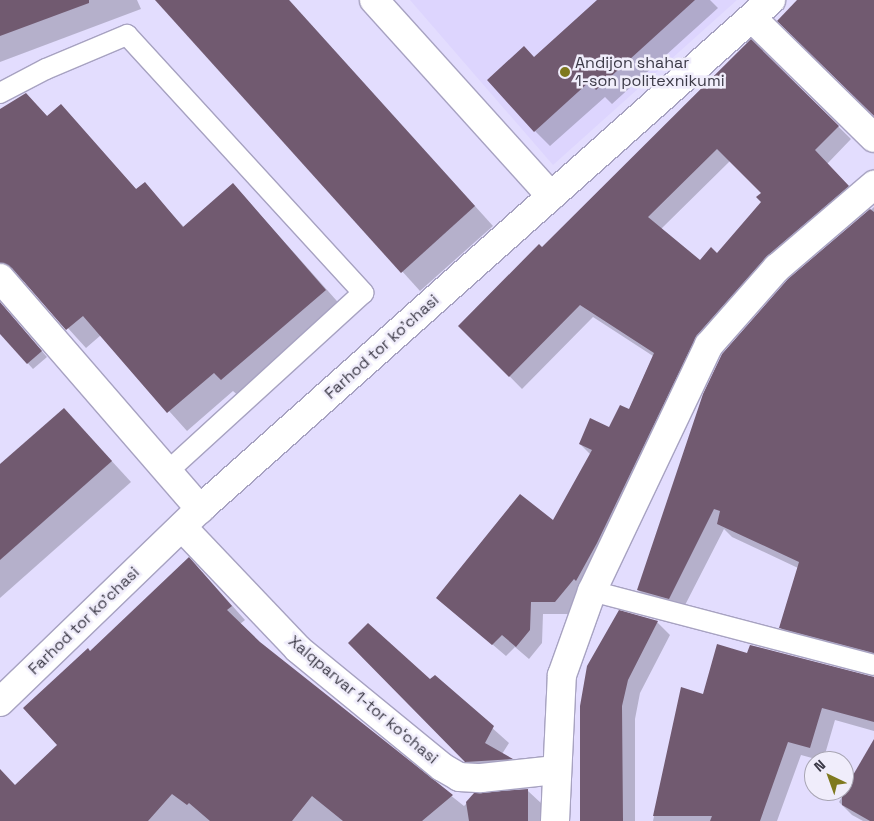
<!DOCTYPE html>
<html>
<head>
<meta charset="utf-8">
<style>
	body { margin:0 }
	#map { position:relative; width:874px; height:821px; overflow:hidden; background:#e3ddfe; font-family:"Space Grotesk",sans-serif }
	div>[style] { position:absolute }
	.built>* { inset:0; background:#ddd5fe }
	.shadow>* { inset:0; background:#0003 }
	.building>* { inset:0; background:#715a70 }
	.roads { filter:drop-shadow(1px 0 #a7a2c1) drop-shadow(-1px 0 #a7a2c1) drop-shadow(0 1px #a7a2c1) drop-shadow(0 -1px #a7a2c1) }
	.service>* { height:20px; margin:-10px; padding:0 10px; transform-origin:10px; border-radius:10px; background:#fff }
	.minor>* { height:28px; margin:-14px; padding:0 14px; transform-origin:14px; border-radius:14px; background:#fff }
	.dots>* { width:14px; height:14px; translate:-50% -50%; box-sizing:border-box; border:2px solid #f0edfb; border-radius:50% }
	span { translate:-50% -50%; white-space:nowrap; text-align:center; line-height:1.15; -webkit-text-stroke:5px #f0edfb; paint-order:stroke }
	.poi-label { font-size:16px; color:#3b3946 }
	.left { translate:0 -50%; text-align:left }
	.street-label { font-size:16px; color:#3b3946 }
	.north { position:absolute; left:804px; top:751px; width:50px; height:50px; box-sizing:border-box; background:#f0edfb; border:1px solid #a8a5b3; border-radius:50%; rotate:318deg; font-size:14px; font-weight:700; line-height:20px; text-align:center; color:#3b3946 }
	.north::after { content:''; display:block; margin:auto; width:18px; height:22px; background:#7f791f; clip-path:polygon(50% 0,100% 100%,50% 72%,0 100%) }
</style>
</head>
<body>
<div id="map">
	<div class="built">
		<div style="clip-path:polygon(410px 0,737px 0,553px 165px)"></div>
	</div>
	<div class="shadow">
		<div style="clip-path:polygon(0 0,137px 0,141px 9px,0 62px)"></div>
		<div style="clip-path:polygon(157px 0,289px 0,493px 226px,420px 291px)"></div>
		<div style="clip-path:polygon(599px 0,710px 0,718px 8px,612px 104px,605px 97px,550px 146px,535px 131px,534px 58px)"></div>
		<div style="clip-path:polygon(evenodd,751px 41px,851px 139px,827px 164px,861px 199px,710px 348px,587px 591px,568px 614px,543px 614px,542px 643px,529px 659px,515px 647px,506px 656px,438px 598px,553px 522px,591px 455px,580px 444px,610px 429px,629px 410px,653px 356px,593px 317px,522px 389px,460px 326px,542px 249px,751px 41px,730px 161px,763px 193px,763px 202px,718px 255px,700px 262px,661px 229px,730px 161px)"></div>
		<div style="clip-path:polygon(26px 94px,48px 117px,61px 106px,137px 190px,144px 184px,184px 227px,233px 184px,344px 309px,241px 398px,233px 391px,187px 431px,101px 335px,86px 348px,26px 282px,18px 281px,0 264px,0 110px)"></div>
		<div style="clip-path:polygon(874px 207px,874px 662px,794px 641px,781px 628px,798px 568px,732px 537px,724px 529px,682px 611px,651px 603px,638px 590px,789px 280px)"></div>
		<div style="clip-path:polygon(0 303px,47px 357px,33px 369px,0 333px)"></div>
		<div style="clip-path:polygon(64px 409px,131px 482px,0 598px,0 466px)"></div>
		<div style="clip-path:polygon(202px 572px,245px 620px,240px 624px,259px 643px,464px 806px,475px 795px,528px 791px,542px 804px,541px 821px,0 821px,0 771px,15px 786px,59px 745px,91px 652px)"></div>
		<div style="clip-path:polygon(657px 622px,670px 635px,640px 693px,635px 719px,635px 821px,581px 821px,581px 706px)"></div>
		<div style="clip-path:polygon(349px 643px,430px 681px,435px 677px,509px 743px,502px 754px,513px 760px,526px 774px,482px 776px)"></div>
		<div style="clip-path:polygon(748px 654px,874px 677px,874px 731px,835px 720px,823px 761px,801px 755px,777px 821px,653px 821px,682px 689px,704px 695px)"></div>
		<div style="clip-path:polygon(874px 742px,874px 821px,863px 821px,852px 815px,839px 802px)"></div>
	</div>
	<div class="building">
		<div style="clip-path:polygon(0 0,89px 0,89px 3px,0 36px)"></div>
		<div style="clip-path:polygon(155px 0,289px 0,475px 206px,401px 273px)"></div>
		<div style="clip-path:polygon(597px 0,695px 0,596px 90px,589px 82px,534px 132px,487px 80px,524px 46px,534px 57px)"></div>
		<div style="clip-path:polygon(797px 0,874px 0,874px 116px,777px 21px)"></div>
		<div style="clip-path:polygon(evenodd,751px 39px,839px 126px,815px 150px,849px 186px,767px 256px,697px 335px,597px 543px,576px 581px,574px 579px,555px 602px,531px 602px,530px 630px,516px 647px,502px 635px,492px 645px,436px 598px,520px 494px,553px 520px,592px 450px,579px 444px,590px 418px,609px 427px,620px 405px,629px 409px,654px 353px,580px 305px,509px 377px,458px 326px,539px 244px,542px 247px,751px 39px,717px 149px,761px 193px,756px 197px,761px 202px,717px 253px,711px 247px,700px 260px,648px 217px,717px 149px)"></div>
		<div style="clip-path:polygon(26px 93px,47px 116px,61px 104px,136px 189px,145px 182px,183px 227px,233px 183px,326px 290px,221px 380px,214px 373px,167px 413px,83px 316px,66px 330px,12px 268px,0 263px,0 109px)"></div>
		<div style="clip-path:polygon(870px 209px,874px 212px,874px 653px,779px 628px,799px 562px,717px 524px,720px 511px,714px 509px,669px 599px,637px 590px,703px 394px,722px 354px,788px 279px)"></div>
		<div style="clip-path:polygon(0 302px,42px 351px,27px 364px,0 334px)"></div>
		<div style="clip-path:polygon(64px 408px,112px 461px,0 560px,0 464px)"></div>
		<div style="clip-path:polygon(189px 557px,232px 606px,227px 610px,260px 642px,453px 795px,422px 821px,343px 821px,312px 796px,292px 821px,210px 821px,189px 803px,187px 805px,172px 794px,148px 821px,0 821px,0 769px,15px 785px,57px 745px,23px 708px,88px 648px,90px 651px)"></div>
		<div style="clip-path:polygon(619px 610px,658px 621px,628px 680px,622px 706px,623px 821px,580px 821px,580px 706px,587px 666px)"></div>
		<div style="clip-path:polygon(368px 623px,430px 679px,435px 675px,494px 726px,485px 743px,513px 759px,465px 762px,348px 643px)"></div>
		<div style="clip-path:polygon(717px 644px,747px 653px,750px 645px,874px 677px,874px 722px,822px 708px,810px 748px,788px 742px,760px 821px,710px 821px,712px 816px,653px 816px,681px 687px,703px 694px)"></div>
		<div style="clip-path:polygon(874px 739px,874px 821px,870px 821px,842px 805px,842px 794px)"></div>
		<div style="clip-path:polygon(528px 789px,528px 821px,469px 821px,466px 802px,474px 793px)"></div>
	</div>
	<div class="roads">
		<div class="service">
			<div style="left:0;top:93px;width:52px;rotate:-27.6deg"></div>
			<div style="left:46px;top:69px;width:88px;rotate:-22.8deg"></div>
			<div style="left:127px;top:35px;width:350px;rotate:47.5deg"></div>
			<div style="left:363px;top:293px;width:263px;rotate:137.6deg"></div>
			<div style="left:592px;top:591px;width:292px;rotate:14.7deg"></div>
		</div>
		<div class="minor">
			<div style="left:374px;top:0;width:264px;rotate:47.9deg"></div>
			<div style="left:752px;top:18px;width:171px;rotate:44.5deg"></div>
			<div style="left:0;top:278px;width:306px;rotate:49.1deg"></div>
			<div style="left:182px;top:527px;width:168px;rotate:46.4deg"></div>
			<div style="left:298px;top:649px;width:186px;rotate:39.3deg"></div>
			<div style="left:442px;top:767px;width:20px;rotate:30deg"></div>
			<div style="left:459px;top:777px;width:22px;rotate:3deg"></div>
			<div style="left:481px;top:778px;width:75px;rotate:-6.1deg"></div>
			<div style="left:0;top:702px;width:278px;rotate:-44deg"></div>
			<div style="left:200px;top:509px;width:765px;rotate:-41.71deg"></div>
			<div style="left:555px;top:821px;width:146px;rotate:-87.3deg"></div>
			<div style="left:562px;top:675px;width:89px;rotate:-70.3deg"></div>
			<div style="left:592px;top:591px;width:272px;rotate:-64.6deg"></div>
			<div style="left:709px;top:345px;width:103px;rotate:-48.6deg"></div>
			<div style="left:777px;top:268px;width:128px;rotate:-40.6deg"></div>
		</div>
	</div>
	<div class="dots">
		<div style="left:565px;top:72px;background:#7f791f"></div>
	</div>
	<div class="poi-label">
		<span class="left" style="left:575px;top:72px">Andijon shahar<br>1-son politexnikumi</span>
	</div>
	<div class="street-label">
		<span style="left:382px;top:347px;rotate:-42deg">Farhod tor ko'chasi</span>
		<span style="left:84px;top:621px;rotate:-44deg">Farhod tor ko'chasi</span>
		<span style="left:363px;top:700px;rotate:40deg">Xalqparvar 1-tor koʻchasi</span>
	</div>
	<div class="north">N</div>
</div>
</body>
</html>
